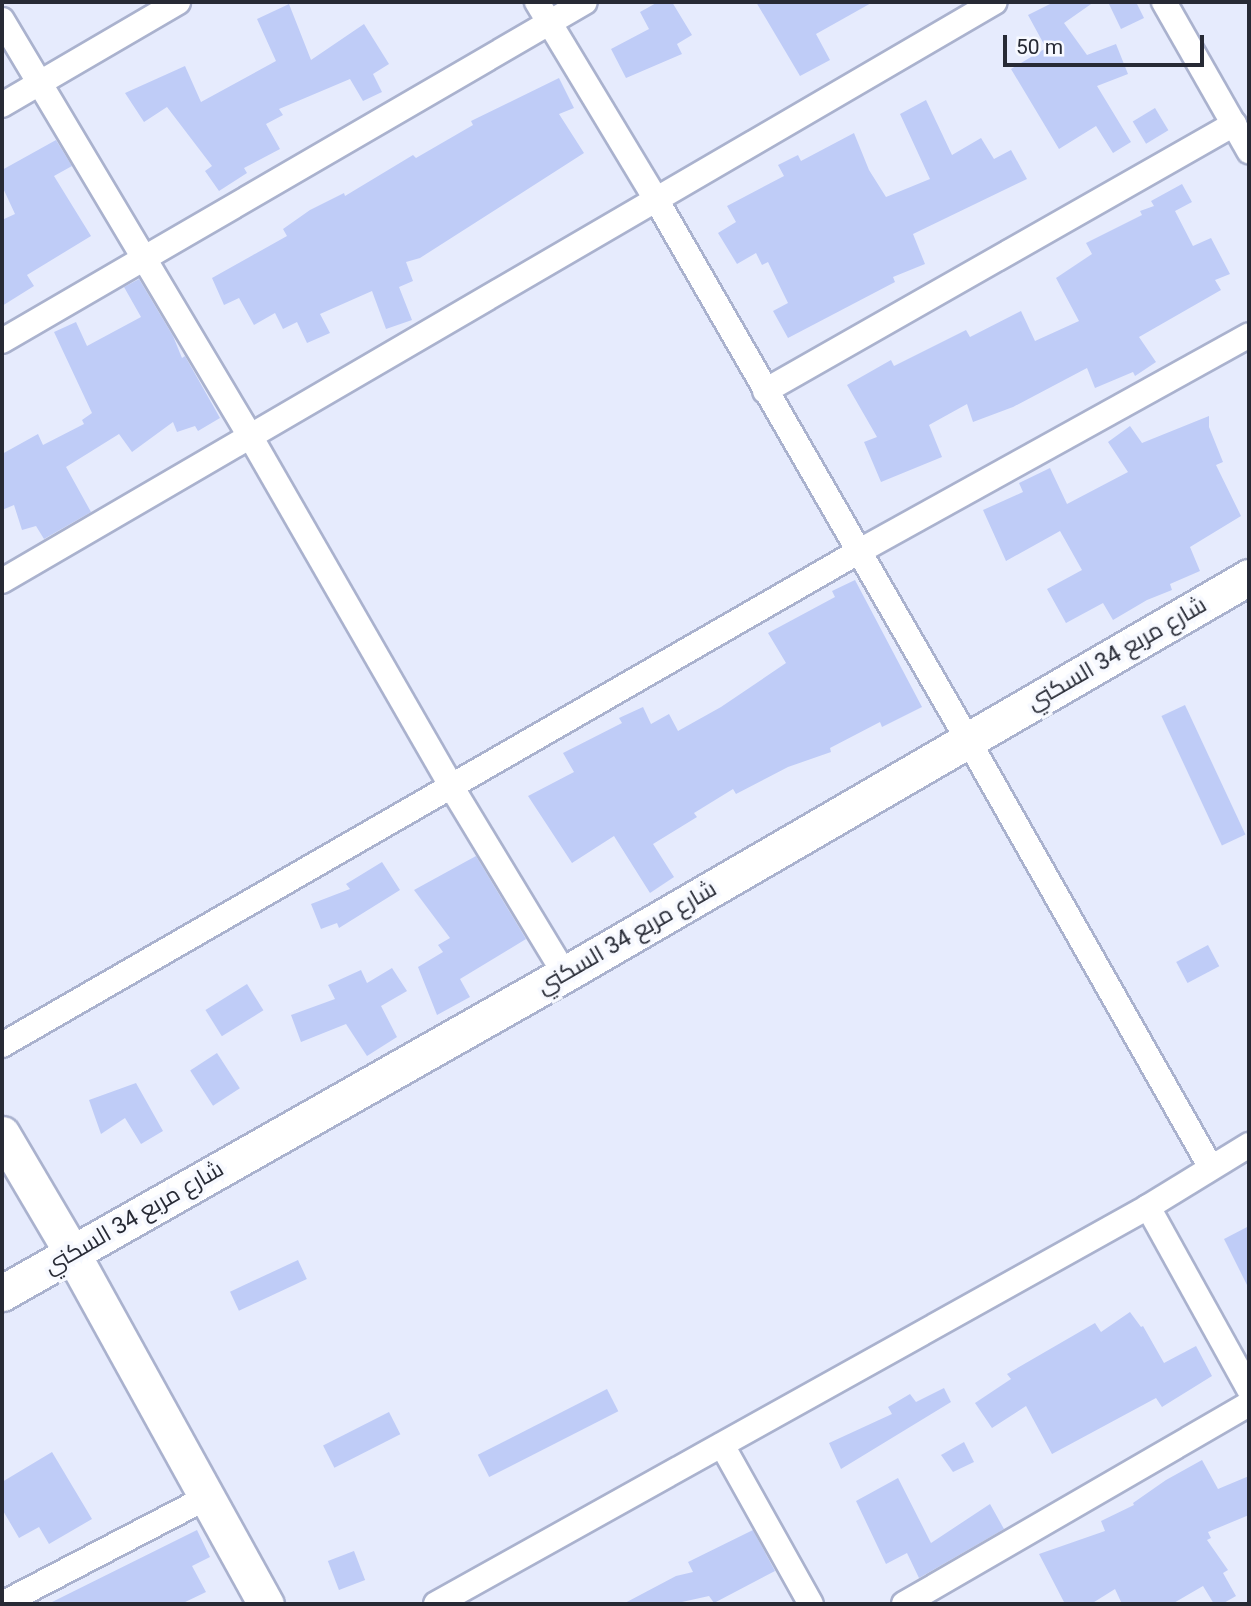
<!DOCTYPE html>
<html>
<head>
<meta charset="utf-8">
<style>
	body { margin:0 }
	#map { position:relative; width:1251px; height:1606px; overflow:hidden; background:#e6ebfd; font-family:Roboto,Cairo,sans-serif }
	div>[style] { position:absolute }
	.building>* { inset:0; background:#bfccf7; transform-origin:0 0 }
	.roads { filter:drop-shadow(2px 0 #aab2ce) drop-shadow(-2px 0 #aab2ce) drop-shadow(0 2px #aab2ce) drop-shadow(0 -2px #aab2ce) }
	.street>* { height:24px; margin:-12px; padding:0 12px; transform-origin:12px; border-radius:12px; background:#fff }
	.secondary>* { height:35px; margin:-17.5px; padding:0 17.5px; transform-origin:17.5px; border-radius:17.5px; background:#fff }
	span { translate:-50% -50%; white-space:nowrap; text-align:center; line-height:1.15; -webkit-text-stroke:7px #f7f9ff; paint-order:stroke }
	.street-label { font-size:23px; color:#272a35 }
	.frame { position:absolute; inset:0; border:4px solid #272a35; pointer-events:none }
	.scale { position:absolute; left:1003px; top:35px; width:201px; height:32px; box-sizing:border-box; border:4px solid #272a35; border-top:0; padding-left:9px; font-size:21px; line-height:24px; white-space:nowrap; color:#272a35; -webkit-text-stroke:5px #f7f9ff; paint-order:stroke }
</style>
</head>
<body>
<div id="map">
	<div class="building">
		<div style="clip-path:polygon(658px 2px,672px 2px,692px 35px,677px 44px,682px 54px,626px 78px,611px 49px,649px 29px,640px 12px)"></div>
		<div style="clip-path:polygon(756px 2px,873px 2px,816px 34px,830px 60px,800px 76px)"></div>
		<div style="clip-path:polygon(1054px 2px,1094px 2px,1064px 23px,1087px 55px,1116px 44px,1128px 74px,1097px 86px,1131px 142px,1113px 153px,1096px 126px,1059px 149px,1011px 69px,1046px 48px,1028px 15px)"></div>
		<div style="clip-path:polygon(1108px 2px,1136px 2px,1144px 18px,1121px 29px)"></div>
		<div style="clip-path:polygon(289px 4px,311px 60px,364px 24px,389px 64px,373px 74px,382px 92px,363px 101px,350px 79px,279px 109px,283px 115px,266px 124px,280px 149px,244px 168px,247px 173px,219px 191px,205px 171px,212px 166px,167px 107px,144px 122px,125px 93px,185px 66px,201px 102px,276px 61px,257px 19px)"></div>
		<div style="clip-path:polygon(559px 78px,574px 108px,559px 114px,584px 153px,420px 258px,406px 262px,413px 281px,399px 287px,412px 320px,386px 329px,372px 291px,320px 314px,330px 333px,307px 343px,297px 322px,283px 329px,275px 313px,254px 325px,239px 298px,224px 305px,212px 278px,287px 236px,283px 229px,310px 210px,344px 193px,345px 196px,413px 155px,416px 158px,473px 125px,471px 121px)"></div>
		<div style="clip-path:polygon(926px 100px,952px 155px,981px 138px,994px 159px,1011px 150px,1027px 179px,913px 234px,925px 264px,893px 277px,895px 282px,788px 338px,773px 311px,788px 303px,768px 262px,762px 265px,756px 253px,737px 264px,718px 233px,736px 222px,727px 206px,784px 176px,778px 165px,798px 155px,801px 161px,854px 133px,869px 170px,886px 197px,930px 179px,900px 114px)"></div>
		<div style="left:1155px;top:108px;width:26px;height:26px;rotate:59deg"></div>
		<div style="clip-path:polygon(56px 140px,72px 166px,54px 176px,91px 236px,27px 275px,34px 286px,2px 306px,2px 220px,15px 214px,2px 186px,2px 170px)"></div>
		<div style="clip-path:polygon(1182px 184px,1192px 202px,1175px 211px,1193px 246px,1211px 238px,1230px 274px,1215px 280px,1221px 290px,1139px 337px,1156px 362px,1135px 376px,1133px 372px,1095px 388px,1087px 368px,1013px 407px,973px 422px,967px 404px,929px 425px,942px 457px,881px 482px,864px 442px,877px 437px,847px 385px,891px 360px,894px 366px,966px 330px,970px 337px,1021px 311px,1035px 341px,1079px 321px,1056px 278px,1092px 254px,1086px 243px,1142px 215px,1140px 211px,1154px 206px,1151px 201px)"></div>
		<div style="clip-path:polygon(139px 279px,173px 336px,182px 358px,185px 356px,220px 418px,198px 431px,195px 426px,177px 432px,173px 422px,132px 452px,119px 434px,66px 467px,91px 512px,44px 539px,36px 526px,22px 530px,14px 505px,2px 510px,2px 454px,38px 434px,43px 445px,84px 424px,82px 420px,92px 413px,54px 332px,76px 322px,87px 346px,141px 317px,124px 287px)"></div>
		<div style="clip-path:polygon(1209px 416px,1209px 427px,1223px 462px,1216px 465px,1241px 516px,1190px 547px,1200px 571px,1170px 584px,1172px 590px,1147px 600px,1113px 620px,1103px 603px,1066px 623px,1047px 589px,1082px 570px,1060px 531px,1006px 561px,983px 510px,1023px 492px,1019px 483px,1050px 468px,1067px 504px,1128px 472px,1108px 442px,1130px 426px,1142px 443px)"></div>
		<div style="clip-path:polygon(855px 580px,922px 707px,882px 727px,880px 722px,830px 748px,831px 752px,788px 767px,736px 794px,733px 789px,694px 813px,697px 817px,653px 844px,674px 877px,650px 893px,614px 836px,572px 863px,528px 796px,574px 772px,563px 753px,622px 723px,619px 718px,643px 707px,651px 724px,669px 714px,678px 731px,721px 707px,786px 663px,768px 633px,835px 597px,832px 591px)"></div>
		<div style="left:1185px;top:705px;width:143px;height:26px;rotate:65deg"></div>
		<div style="clip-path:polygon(476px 856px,526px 939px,460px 979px,470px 997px,437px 1015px,418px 967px,443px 952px,438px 945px,450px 938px,414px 890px)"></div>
		<div style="clip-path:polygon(382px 862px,400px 890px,339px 928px,337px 923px,321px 929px,311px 904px,350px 889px,346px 884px)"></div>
		<div style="left:1208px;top:945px;width:24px;height:36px;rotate:62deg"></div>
		<div style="clip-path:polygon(392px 968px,407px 991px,381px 1006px,397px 1037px,367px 1056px,346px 1024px,301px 1042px,291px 1015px,335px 999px,328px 985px,361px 970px,367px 983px)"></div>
		<div style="left:247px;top:984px;width:31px;height:49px;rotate:58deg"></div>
		<div style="left:217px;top:1053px;width:42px;height:32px;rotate:57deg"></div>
		<div style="clip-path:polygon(136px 1083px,163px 1131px,141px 1144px,125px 1118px,101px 1134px,89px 1100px)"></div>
		<div style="clip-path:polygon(1249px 1226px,1249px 1289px,1224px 1239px)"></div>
		<div style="left:298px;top:1260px;width:21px;height:75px;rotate:65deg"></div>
		<div style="clip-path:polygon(1130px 1312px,1141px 1327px,1143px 1326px,1164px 1363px,1196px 1346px,1212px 1376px,1162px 1407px,1156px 1398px,1052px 1454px,1026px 1406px,992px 1428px,975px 1403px,1011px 1379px,1007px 1374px,1095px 1323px,1101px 1332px)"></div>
		<div style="clip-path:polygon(944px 1388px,951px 1402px,841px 1469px,829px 1443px,892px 1414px,888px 1407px,910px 1394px,916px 1402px)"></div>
		<div style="left:607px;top:1389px;width:25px;height:145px;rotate:63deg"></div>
		<div style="left:389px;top:1412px;width:25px;height:74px;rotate:63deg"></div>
		<div style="clip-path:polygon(964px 1442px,974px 1462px,953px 1472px,941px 1455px)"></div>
		<div style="clip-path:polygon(52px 1452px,92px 1519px,49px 1544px,39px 1527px,19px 1538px,2px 1509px,2px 1482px)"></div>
		<div style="clip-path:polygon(1202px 1460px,1218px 1489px,1249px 1476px,1249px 1515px,1208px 1532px,1211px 1538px,1207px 1540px,1228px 1570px,1223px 1573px,1236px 1596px,1222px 1604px,1214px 1604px,1203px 1586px,1172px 1604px,1122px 1604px,1115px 1589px,1091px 1604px,1065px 1604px,1039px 1554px,1105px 1531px,1101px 1521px,1134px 1505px,1133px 1503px,1166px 1480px)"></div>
		<div style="clip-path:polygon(898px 1478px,931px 1543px,990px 1504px,1004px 1529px,919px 1578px,907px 1553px,886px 1564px,856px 1501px)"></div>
		<div style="clip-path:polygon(197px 1530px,210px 1557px,192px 1566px,206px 1592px,181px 1604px,48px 1604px)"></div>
		<div style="clip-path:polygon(753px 1530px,775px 1571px,714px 1603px,709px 1596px,673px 1604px,623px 1604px,676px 1576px,693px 1572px,688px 1562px)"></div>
		<div style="left:354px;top:1551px;width:31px;height:28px;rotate:69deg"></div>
	</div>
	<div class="roads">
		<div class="street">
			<div style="left:537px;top:2px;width:232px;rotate:58.9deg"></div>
			<div style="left:657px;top:201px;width:622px;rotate:60.02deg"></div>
			<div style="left:968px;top:740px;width:492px;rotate:60.4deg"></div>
			<div style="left:1164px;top:2px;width:172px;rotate:60.3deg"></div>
			<div style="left:2px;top:20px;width:484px;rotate:59.2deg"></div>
			<div style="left:250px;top:436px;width:404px;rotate:60.1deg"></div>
			<div style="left:451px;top:786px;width:220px;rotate:58.8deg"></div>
			<div style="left:2px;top:105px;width:204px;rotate:-30.3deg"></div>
			<div style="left:2px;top:341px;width:674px;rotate:-30.18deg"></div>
			<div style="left:765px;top:391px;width:540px;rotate:-29.65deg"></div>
			<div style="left:2px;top:581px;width:1149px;rotate:-30.25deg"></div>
			<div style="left:2px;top:1045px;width:988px;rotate:-29.94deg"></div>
			<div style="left:858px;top:552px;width:447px;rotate:-29deg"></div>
			<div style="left:1148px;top:1207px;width:208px;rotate:61deg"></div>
			<div style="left:722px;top:1445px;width:182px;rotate:60.8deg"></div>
			<div style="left:2px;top:1604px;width:230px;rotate:-27.5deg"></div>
			<div style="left:436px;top:1604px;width:815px;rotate:-29.14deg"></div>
			<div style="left:1148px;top:1207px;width:119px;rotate:-31.5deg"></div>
			<div style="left:904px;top:1604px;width:399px;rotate:-30.1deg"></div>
		</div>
		<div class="secondary">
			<div style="left:2px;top:1134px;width:138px;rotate:59.5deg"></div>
			<div style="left:72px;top:1253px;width:401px;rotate:61.1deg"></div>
			<div style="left:2px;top:1293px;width:647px;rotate:-29.54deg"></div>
			<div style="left:565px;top:974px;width:791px;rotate:-30.13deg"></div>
		</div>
	</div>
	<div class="street-label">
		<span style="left:1117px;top:654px;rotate:-30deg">شارع مربع 34 السكني</span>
		<span style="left:627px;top:938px;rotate:-30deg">شارع مربع 34 السكني</span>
		<span style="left:134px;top:1218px;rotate:-30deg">شارع مربع 34 السكني</span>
	</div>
	<div class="frame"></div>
	<div class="scale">50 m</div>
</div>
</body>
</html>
